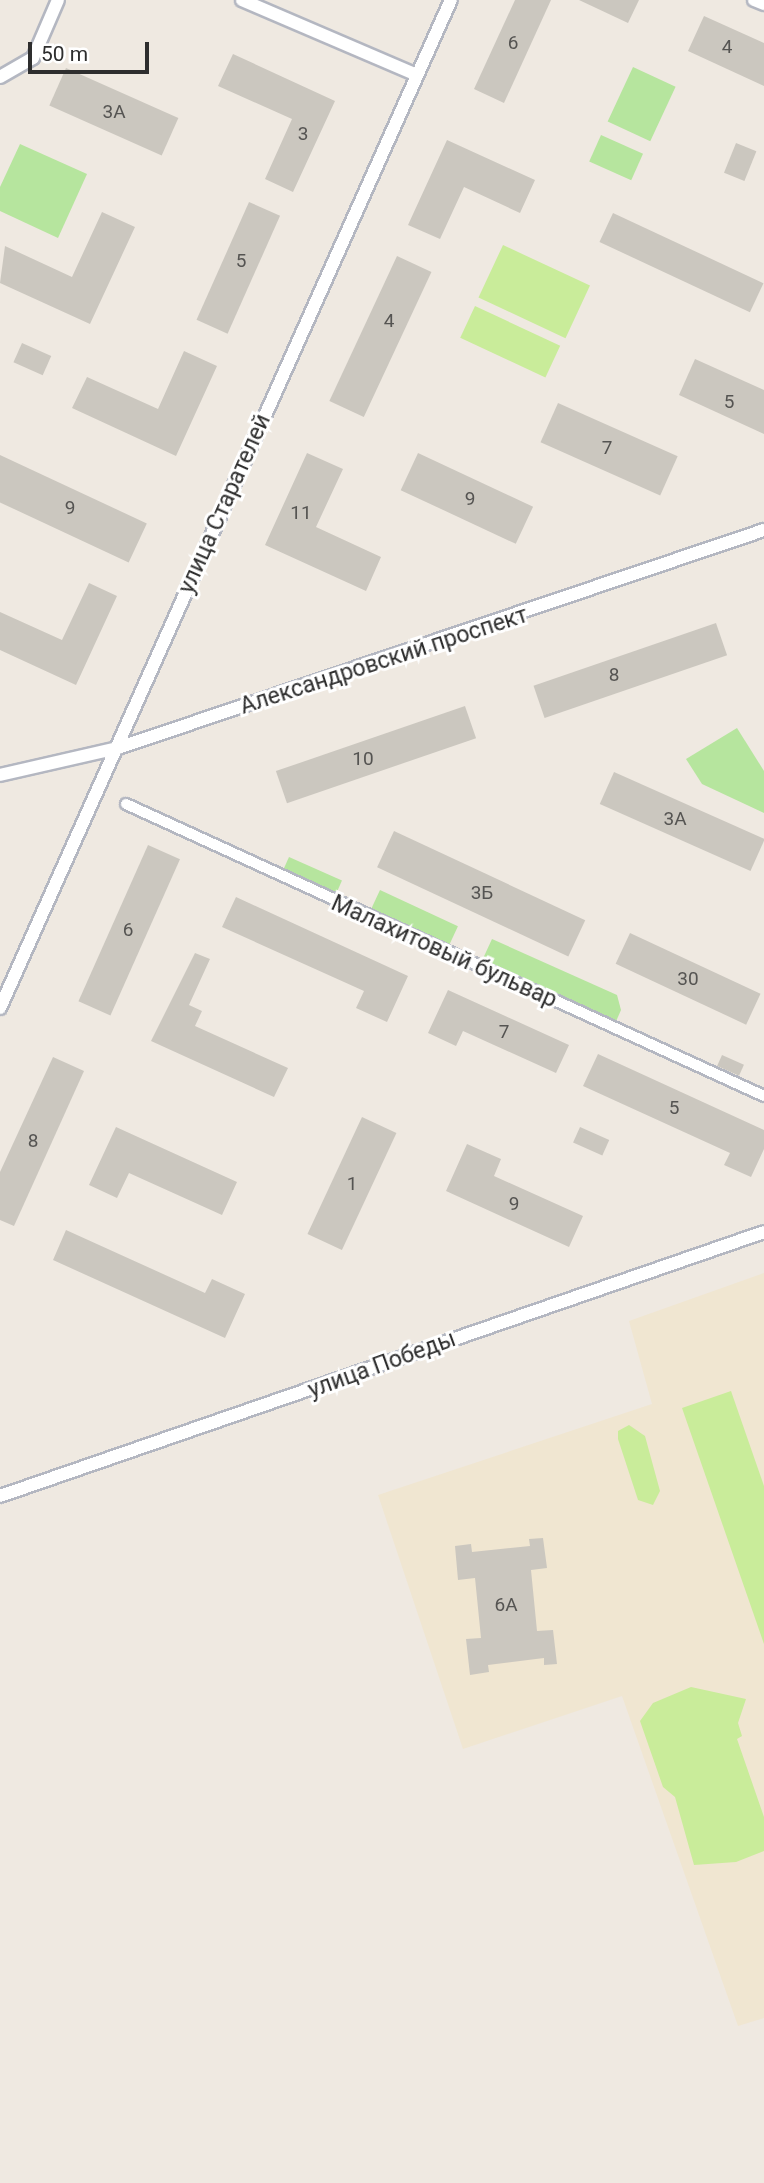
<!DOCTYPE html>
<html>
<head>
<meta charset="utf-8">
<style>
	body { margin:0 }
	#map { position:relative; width:764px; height:2183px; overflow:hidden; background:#efe9e1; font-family:Roboto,sans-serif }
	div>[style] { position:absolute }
	.education>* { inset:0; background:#f0e6d1 }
	.green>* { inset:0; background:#b6e59e; transform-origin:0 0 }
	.pitch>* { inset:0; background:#c9ec9a; transform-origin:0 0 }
	.building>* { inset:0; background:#cbc7bf; transform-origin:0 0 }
	.roads { filter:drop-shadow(2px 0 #b4b7c1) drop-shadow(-2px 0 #b4b7c1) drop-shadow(0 2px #b4b7c1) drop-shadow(0 -2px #b4b7c1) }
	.pedestrian>* { height:10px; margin:-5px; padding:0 5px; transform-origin:5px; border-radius:5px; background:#fff }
	.minor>* { height:12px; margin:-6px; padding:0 6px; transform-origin:6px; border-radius:6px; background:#fff }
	span { translate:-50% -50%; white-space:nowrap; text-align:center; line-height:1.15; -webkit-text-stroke:6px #fff; paint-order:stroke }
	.number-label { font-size:19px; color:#555452 }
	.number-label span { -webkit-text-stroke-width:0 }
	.street-label { font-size:23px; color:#2e2e2e }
	.scale { position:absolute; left:28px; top:42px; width:121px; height:32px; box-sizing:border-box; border:4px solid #2e2e2e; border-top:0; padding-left:9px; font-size:21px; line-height:24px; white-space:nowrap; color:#2e2e2e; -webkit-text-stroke:5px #fff; paint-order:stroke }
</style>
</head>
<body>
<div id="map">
	<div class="education">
		<div style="clip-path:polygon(764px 1273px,764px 2018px,738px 2026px,622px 1696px,463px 1749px,378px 1495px,652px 1404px,629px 1321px)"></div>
	</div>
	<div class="green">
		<div style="left:633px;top:67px;width:47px;height:60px;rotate:25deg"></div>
		<div style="left:601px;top:135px;width:46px;height:29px;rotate:24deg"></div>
		<div style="clip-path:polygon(20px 144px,87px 174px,58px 238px,0 211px,0 187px)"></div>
		<div style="clip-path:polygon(737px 728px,764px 771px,764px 813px,702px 784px,686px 759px)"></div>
		<div style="left:289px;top:857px;width:58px;height:19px;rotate:24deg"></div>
		<div style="left:380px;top:890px;width:86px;height:25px;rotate:25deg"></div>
		<div style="clip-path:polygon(492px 939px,617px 995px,621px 1010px,614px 1026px,480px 965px)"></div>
	</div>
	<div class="pitch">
		<div style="left:503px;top:245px;width:96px;height:58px;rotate:25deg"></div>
		<div style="left:475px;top:306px;width:94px;height:35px;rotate:25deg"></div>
		<div style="clip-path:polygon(731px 1391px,764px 1486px,764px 1644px,682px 1408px)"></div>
		<div style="clip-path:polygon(629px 1425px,645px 1436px,660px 1491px,653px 1505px,638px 1500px,618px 1439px,618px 1431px)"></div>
		<div style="clip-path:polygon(691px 1687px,746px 1699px,738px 1723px,742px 1736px,737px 1739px,764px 1817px,764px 1851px,736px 1862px,694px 1865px,675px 1797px,663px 1787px,640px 1721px,653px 1703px)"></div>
	</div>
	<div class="building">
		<div style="clip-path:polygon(515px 0,551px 0,504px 103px,474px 89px)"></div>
		<div style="clip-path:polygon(579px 0,639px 0,628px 23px)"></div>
		<div style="clip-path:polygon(704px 16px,764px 43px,764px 86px,688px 51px)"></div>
		<div style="clip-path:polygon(233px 54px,335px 101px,293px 192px,265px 179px,292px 119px,218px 86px)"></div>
		<div style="left:66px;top:68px;width:123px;height:41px;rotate:24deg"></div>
		<div style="clip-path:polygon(447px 140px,535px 180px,520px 213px,464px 187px,440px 239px,408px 225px)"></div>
		<div style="left:736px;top:143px;width:22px;height:32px;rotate:22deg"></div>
		<div style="left:249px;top:202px;width:34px;height:129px;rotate:24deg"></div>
		<div style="clip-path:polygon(102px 212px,135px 227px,90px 324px,0 283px,5px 246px,72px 277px)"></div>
		<div style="left:613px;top:213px;width:166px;height:32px;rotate:25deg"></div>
		<div style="left:397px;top:256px;width:38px;height:160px;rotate:25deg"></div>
		<div style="left:22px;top:343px;width:32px;height:21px;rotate:24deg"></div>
		<div style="clip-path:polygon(184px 351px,217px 366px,176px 456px,72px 408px,87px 377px,158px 409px)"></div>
		<div style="clip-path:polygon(695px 359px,764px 390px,764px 434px,679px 395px)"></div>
		<div style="left:558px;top:403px;width:131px;height:43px;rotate:24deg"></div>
		<div style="clip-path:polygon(307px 453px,343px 469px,316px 527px,381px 557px,366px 591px,265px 545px)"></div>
		<div style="left:418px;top:453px;width:127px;height:41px;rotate:25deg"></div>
		<div style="left:0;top:455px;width:162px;height:43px;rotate:25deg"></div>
		<div style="clip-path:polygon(89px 583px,117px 596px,76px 685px,0 650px,0 612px,62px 640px)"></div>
		<div style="left:716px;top:623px;width:34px;height:193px;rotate:71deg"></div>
		<div style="left:465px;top:706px;width:34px;height:200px;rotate:71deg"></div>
		<div style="left:614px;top:772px;width:165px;height:35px;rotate:24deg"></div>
		<div style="left:394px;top:831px;width:211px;height:40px;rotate:25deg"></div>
		<div style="left:148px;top:845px;width:35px;height:171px;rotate:24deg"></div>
		<div style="clip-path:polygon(236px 897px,408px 976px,387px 1022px,356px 1008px,364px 991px,222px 927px)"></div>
		<div style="left:630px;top:933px;width:144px;height:34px;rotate:25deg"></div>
		<div style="clip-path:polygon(195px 953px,210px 959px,189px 1005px,202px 1011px,195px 1026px,288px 1068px,274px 1097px,151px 1041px)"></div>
		<div style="clip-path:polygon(448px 990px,569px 1045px,556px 1073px,463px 1031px,456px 1046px,428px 1033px)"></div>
		<div style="clip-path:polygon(598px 1054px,764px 1130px,764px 1149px,751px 1177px,724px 1165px,730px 1153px,583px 1086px)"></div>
		<div style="left:722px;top:1055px;width:24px;height:12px;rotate:24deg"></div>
		<div style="clip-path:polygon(53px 1057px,84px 1071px,14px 1226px,0 1220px,0 1172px)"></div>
		<div style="left:362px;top:1117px;width:38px;height:129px;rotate:25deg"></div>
		<div style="clip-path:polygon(116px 1127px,237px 1182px,222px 1215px,129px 1173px,117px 1198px,89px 1185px)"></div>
		<div style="left:580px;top:1127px;width:32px;height:17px;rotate:24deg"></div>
		<div style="clip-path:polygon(467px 1144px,501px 1159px,494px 1176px,583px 1216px,569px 1247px,446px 1191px)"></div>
		<div style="clip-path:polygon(66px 1230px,205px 1293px,212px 1279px,245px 1294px,225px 1338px,53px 1260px)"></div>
		<div style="clip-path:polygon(543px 1538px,547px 1568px,531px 1570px,537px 1631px,553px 1630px,557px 1664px,544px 1665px,544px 1658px,488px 1665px,489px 1672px,470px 1675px,466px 1639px,481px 1638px,475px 1578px,458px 1580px,455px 1546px,471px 1544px,472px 1552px,530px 1546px,529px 1539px)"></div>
	</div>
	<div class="roads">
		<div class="pedestrian">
			<div style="left:126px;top:804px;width:702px;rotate:24.59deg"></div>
		</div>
		<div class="minor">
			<div style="left:242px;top:0;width:190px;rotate:23.2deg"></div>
			<div style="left:754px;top:0;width:11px;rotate:22deg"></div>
			<div style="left:0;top:77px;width:38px;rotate:-30deg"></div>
			<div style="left:33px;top:58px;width:63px;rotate:-66.7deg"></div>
			<div style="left:0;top:775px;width:121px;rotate:-12.9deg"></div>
			<div style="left:118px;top:748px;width:682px;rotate:-18.65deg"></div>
			<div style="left:0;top:1008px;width:1104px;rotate:-65.9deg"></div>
			<div style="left:0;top:1496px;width:808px;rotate:-19.06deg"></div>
		</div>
	</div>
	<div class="number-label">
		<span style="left:513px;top:43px">6</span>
		<span style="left:727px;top:47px">4</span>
		<span style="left:114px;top:112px">3А</span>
		<span style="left:303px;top:134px">3</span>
		<span style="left:241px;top:261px">5</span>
		<span style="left:389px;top:321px">4</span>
		<span style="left:729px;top:402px">5</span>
		<span style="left:607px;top:448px">7</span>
		<span style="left:470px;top:499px">9</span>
		<span style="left:70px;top:508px">9</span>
		<span style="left:301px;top:513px">11</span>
		<span style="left:614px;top:675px">8</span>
		<span style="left:363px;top:759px">10</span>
		<span style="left:675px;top:819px">3А</span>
		<span style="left:482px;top:893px">3Б</span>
		<span style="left:128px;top:930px">6</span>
		<span style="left:688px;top:979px">30</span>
		<span style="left:504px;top:1032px">7</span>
		<span style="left:674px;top:1108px">5</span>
		<span style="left:33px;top:1141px">8</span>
		<span style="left:352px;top:1184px">1</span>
		<span style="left:514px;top:1204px">9</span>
		<span style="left:506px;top:1605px">6А</span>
	</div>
	<div class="street-label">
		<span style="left:225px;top:504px;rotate:-66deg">улица Старателей</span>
		<span style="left:384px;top:661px;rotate:-18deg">Александровский проспект</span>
		<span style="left:444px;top:952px;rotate:24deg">Малахитовый бульвар</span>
		<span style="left:382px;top:1365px;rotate:-20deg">улица Победы</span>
	</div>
	<div class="scale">50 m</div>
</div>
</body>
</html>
